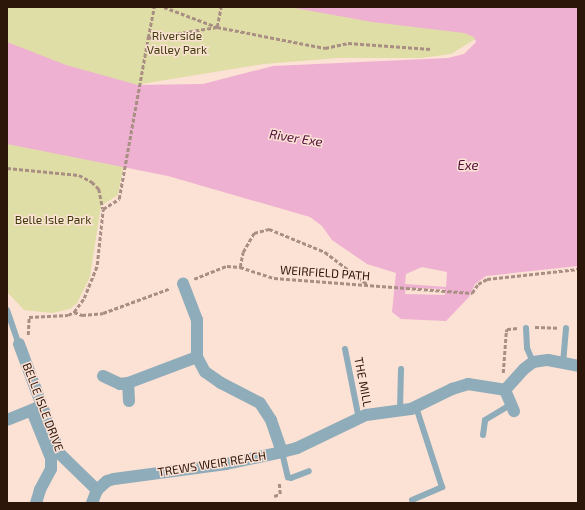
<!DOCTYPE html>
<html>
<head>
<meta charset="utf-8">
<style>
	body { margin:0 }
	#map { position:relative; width:585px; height:510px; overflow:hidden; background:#fce1d5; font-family:"Exo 2",sans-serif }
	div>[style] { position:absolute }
	.green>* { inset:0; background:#e0dea7 }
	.water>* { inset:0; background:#eeb1d1 }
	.path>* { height:2.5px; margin-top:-1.25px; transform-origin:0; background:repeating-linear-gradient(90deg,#a98f83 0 4px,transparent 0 6px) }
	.lane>* { height:6px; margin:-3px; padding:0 3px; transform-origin:3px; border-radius:3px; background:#8eacb9 }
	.street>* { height:12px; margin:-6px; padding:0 6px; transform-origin:6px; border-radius:6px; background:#8eacb9 }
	span { translate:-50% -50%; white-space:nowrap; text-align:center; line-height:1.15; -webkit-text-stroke:3px #fce1d5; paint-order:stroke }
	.park-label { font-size:12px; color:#3e3b0a }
	.street-label { font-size:12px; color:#2c1509 }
	.water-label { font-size:13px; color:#4f0a37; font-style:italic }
	.frame { position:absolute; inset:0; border:8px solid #2c1509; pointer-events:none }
</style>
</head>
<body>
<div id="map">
	<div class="green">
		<div style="clip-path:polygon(7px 7px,578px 7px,477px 38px,451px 54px,421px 58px,338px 58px,264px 64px,129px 86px,7px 47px)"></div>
		<div style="clip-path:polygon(7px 143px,127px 147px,118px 195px,101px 206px,90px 277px,77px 303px,70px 309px,52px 313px,24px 310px,7px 292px)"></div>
	</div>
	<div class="water">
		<div style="clip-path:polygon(evenodd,289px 7px,578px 7px,578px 266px,486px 276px,475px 284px,469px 297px,446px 321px,401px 319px,392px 312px,396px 273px,367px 264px,332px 240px,322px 226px,310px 217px,168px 176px,7px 144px,7px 42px,66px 65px,138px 85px,203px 84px,273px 66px,448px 58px,464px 54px,476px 42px,474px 37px,464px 33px,372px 22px,289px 7px,422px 267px,447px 272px,446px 287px,405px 284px,406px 274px,422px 267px,289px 7px,406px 288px,445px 289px,445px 295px,405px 294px,406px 288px)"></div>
	</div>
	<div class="path">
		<div style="left:164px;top:7px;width:57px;rotate:20.7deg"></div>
		<div style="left:217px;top:27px;width:110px;rotate:11deg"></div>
		<div style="left:325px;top:48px;width:24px;rotate:-12deg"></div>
		<div style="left:348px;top:43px;width:83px;rotate:4.1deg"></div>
		<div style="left:148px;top:38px;width:32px;rotate:-79deg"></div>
		<div style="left:7px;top:168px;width:72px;rotate:5.6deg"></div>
		<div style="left:79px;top:175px;width:15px;rotate:28deg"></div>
		<div style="left:92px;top:182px;width:10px;rotate:45deg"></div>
		<div style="left:99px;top:189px;width:20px;rotate:79deg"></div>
		<div style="left:240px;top:267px;width:15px;rotate:-79deg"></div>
		<div style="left:243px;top:252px;width:22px;rotate:-60deg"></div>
		<div style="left:254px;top:233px;width:16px;rotate:-15deg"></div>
		<div style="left:269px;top:229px;width:61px;rotate:22.3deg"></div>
		<div style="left:325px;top:252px;width:53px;rotate:37.3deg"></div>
		<div style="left:194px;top:279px;width:35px;rotate:-22deg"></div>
		<div style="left:227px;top:266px;width:13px;rotate:4deg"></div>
		<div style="left:240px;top:267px;width:36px;rotate:18deg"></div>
		<div style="left:274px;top:278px;width:199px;rotate:4.3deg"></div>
		<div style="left:472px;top:293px;width:11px;rotate:-56deg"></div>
		<div style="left:478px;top:284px;width:10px;rotate:-29deg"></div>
		<div style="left:487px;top:279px;width:92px;rotate:-6.3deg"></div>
		<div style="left:74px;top:312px;width:9px;rotate:21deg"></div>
		<div style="left:82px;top:315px;width:21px;rotate:-5deg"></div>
		<div style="left:103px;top:313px;width:72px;rotate:-20.2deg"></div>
		<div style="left:535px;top:327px;width:23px;rotate:2deg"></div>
		<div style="left:28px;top:335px;width:18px;rotate:-87deg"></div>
		<div style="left:29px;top:317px;width:39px;rotate:-3deg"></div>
		<div style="left:68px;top:315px;width:7px;rotate:-27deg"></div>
		<div style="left:74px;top:312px;width:17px;rotate:-54deg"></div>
		<div style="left:84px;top:298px;width:35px;rotate:-68deg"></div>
		<div style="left:97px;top:265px;width:56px;rotate:-83.9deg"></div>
		<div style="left:103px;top:209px;width:19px;rotate:-32deg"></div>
		<div style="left:119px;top:199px;width:164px;rotate:-79.8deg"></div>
		<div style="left:148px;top:38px;width:70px;rotate:-9.1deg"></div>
		<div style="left:217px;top:27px;width:20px;rotate:-79deg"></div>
		<div style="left:503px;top:373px;width:41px;rotate:-85.8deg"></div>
		<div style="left:506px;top:332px;width:3px;rotate:-72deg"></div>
		<div style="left:507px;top:329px;width:11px;rotate:-5deg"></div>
		<div style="left:274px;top:496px;width:6px;rotate:-18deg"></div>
		<div style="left:280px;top:494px;width:11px;rotate:-95deg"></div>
	</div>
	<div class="lane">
		<div style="left:7px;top:310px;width:36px;rotate:71deg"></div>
		<div style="left:526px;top:328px;width:20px;rotate:87deg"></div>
		<div style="left:527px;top:348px;width:15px;rotate:67deg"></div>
		<div style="left:345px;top:349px;width:71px;rotate:78.7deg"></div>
		<div style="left:563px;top:363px;width:35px;rotate:-85deg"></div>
		<div style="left:400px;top:410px;width:41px;rotate:-88.6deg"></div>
		<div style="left:483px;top:435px;width:15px;rotate:-82deg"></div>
		<div style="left:485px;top:420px;width:31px;rotate:-31deg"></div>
		<div style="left:282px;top:452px;width:26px;rotate:77deg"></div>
		<div style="left:288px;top:477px;width:3px;rotate:18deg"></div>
		<div style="left:291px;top:478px;width:19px;rotate:-21deg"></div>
		<div style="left:412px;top:500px;width:33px;rotate:-23deg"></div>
		<div style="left:442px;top:487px;width:84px;rotate:-108deg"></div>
	</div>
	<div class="street">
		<div style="left:19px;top:344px;width:117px;rotate:69.6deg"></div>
		<div style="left:60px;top:454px;width:52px;rotate:44.2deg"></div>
		<div style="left:103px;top:376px;width:19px;rotate:25deg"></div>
		<div style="left:120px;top:384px;width:8px;rotate:-7deg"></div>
		<div style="left:505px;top:390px;width:28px;rotate:-48deg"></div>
		<div style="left:524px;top:369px;width:11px;rotate:-38deg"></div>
		<div style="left:533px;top:362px;width:15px;rotate:-8deg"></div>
		<div style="left:548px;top:360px;width:31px;rotate:11deg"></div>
		<div style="left:129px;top:401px;width:18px;rotate:-93deg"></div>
		<div style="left:128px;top:383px;width:74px;rotate:-20.6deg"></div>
		<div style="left:32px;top:411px;width:51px;rotate:68deg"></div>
		<div style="left:51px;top:458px;width:11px;rotate:90deg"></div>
		<div style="left:51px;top:469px;width:24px;rotate:118deg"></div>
		<div style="left:40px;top:490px;width:14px;rotate:107deg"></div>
		<div style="left:7px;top:420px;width:35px;rotate:-22deg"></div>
		<div style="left:282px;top:452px;width:16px;rotate:-15deg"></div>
		<div style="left:297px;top:448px;width:76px;rotate:-25.6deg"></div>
		<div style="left:366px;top:415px;width:45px;rotate:-7.6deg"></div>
		<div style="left:411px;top:409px;width:46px;rotate:-26deg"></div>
		<div style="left:452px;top:389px;width:17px;rotate:-17deg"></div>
		<div style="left:468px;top:384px;width:37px;rotate:9deg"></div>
		<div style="left:505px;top:390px;width:23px;rotate:67deg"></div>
		<div style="left:92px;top:503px;width:14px;rotate:-69deg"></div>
		<div style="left:97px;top:490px;width:13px;rotate:-42deg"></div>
		<div style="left:107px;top:481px;width:7px;rotate:-16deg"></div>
		<div style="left:114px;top:479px;width:113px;rotate:-7.6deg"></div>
		<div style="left:226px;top:464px;width:57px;rotate:-12.1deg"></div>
		<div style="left:282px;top:452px;width:34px;rotate:-109deg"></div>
		<div style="left:271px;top:420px;width:20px;rotate:-123deg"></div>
		<div style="left:260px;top:403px;width:44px;rotate:-152.9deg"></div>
		<div style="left:221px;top:383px;width:19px;rotate:-145deg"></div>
		<div style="left:205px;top:372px;width:17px;rotate:-118deg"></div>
		<div style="left:197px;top:357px;width:37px;rotate:-90deg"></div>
		<div style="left:197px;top:320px;width:39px;rotate:-111deg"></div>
	</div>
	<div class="park-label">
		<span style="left:177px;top:43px">Riverside<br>Valley Park</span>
		<span style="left:53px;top:220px">Belle Isle Park</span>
	</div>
	<div class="street-label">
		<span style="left:325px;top:273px;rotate:4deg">WEIRFIELD PATH</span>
		<span style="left:363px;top:382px;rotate:79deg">THE MILL</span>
		<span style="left:43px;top:407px;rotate:69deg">BELLE ISLE DRIVE</span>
		<span style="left:212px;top:464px;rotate:-9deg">TREWS WEIR REACH</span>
	</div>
	<div class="water-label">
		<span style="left:296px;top:138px;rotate:9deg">River Exe</span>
		<span style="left:468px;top:165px">Exe</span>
	</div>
	<div class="frame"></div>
</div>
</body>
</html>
